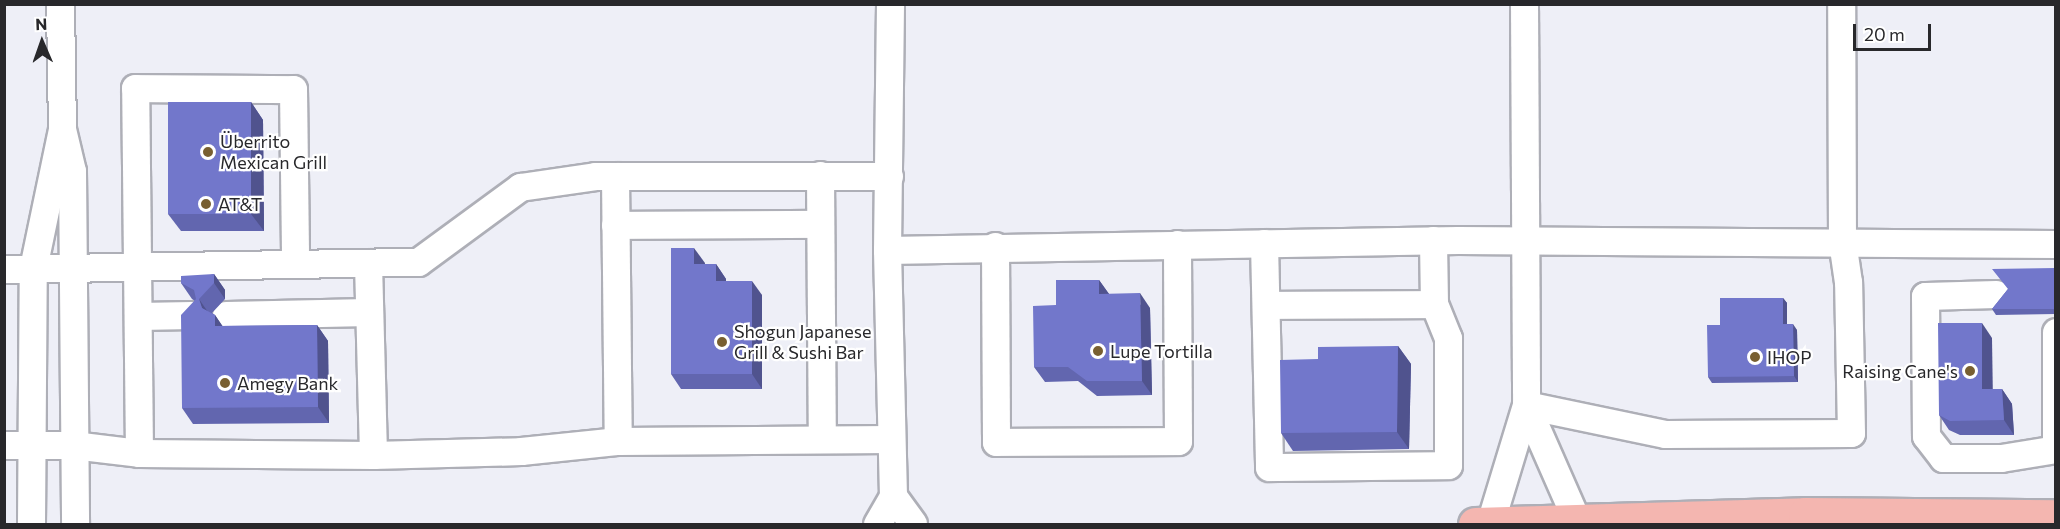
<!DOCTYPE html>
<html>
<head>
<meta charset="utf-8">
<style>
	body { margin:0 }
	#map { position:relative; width:2060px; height:529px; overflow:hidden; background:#eeeff7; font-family:Commissioner,sans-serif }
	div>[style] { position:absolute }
	.roads { filter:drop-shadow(2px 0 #aeafb7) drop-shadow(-2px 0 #aeafb7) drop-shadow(0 2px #aeafb7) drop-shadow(0 -2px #aeafb7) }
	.minor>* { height:27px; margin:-13.5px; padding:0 13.5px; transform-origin:13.5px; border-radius:13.5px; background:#fff }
	.major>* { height:33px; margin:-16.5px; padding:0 16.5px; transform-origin:16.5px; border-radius:16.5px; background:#f4b6b0 }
	.wall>* { inset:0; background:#6266af }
	.shaded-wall>* { inset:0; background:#50538e }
	.building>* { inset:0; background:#7277cb; transform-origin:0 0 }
	.dots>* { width:16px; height:16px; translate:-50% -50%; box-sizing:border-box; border:3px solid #fff; border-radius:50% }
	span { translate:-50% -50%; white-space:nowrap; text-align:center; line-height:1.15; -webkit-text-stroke:4.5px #fff; paint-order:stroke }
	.poi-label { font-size:18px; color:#28282b }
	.left { translate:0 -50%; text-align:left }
	.right { translate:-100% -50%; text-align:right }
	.frame { position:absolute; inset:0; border:6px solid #28282b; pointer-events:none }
	.north { position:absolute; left:12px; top:12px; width:60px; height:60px; -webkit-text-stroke:4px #fff; paint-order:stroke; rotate:358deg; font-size:16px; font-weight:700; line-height:24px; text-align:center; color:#28282b }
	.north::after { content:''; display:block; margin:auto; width:21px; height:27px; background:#28282b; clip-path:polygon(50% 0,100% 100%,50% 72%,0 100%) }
	.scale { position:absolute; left:1853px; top:24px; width:78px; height:27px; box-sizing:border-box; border:3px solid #28282b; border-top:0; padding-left:8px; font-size:18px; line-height:21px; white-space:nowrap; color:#28282b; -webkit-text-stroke:4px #fff; paint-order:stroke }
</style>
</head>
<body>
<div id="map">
	<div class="roads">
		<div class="minor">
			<div style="left:60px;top:4px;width:125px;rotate:89.1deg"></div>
			<div style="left:1524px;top:4px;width:401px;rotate:89.7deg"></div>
			<div style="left:1526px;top:405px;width:142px;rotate:11.8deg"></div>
			<div style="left:1665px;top:434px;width:186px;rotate:-0.3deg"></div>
			<div style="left:1851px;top:433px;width:151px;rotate:-91.1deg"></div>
			<div style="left:1848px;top:282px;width:41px;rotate:-98.3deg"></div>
			<div style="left:1842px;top:241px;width:237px;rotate:-90.2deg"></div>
			<div style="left:820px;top:175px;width:264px;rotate:89.6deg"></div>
			<div style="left:615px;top:176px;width:265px;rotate:89.4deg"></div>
			<div style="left:615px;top:225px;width:205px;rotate:-0.3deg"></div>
			<div style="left:1264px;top:243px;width:224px;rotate:88.7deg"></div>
			<div style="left:1269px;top:467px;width:179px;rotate:-0.6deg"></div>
			<div style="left:1448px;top:465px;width:127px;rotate:-90deg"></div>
			<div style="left:1448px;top:338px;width:37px;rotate:-112deg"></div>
			<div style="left:1434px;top:304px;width:64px;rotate:-90.9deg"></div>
			<div style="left:995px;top:246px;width:196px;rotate:89.7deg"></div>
			<div style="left:996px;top:442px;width:182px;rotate:-0.3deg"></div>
			<div style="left:1178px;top:441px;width:197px;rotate:-90.3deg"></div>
			<div style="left:887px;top:250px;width:571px;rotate:-1deg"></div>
			<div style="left:1458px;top:240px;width:598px;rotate:0.38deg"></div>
			<div style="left:368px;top:263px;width:192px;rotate:88.5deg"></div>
			<div style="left:4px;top:269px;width:414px;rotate:-1deg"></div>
			<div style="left:418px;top:262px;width:127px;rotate:-36.3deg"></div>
			<div style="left:520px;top:187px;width:76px;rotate:-8.3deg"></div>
			<div style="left:595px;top:176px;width:294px"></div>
			<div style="left:1996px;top:294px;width:71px;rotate:178.4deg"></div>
			<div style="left:1925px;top:296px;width:140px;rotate:89.6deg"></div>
			<div style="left:1926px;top:436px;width:28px;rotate:52deg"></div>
			<div style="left:1943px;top:458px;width:58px"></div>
			<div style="left:2001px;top:458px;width:56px;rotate:-9.3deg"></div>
			<div style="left:1266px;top:305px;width:168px;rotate:-0.3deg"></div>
			<div style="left:226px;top:315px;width:143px;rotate:-1.2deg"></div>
			<div style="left:139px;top:316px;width:53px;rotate:-1.1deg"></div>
			<div style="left:2056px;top:332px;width:115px;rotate:90deg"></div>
			<div style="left:4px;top:445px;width:69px"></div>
			<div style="left:73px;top:445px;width:66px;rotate:6.9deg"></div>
			<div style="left:139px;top:453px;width:234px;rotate:0.5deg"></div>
			<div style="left:373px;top:455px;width:148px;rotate:-1.5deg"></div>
			<div style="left:521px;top:451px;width:98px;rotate:-5.9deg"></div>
			<div style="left:618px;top:441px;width:273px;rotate:-0.4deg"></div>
			<div style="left:139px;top:453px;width:365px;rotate:-90.6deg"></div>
			<div style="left:135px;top:88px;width:158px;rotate:0.4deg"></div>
			<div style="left:293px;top:89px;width:174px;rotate:89.3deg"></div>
			<div style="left:893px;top:496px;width:34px;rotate:54deg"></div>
			<div style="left:1491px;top:520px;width:120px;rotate:-73.1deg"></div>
			<div style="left:1526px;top:405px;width:124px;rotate:66.3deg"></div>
			<div style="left:31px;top:524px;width:256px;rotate:-89.6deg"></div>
			<div style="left:33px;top:268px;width:142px;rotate:-78.2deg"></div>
			<div style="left:62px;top:129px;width:43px;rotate:76.6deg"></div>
			<div style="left:72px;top:171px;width:353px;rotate:89.5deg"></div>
			<div style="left:877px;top:524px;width:32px;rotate:-60deg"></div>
			<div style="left:893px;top:496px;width:246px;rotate:-91.4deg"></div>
			<div style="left:887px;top:250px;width:246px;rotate:-89.3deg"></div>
		</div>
		<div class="major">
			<div style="left:1475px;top:524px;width:330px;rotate:-1.7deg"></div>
			<div style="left:1805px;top:514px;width:251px;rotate:0.5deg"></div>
		</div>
	</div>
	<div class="wall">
		<div style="clip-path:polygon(251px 102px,263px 120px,264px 231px,181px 231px,168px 214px)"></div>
		<div style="clip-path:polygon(705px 263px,705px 264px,716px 264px,726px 279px,726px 281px,762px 295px,762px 389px,681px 389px,671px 374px)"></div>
		<div style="clip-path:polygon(2055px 268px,2055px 314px,1996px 315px,1992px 309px,2008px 289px)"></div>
		<div style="clip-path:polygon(214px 274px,225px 290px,225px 299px,212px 313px,215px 315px,222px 326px,317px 325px,328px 341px,329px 423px,193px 424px,182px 408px,195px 301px,192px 299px,181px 283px)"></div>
		<div style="clip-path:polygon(1099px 280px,1109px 294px,1150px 308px,1152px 395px,1097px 396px,1078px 381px,1045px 382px,1034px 367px,1056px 305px)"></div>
		<div style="clip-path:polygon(1783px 298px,1787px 303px,1787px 324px,1797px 330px,1798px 382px,1712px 383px,1708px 377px)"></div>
		<div style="clip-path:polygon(1992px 338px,1992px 389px,2002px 389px,2012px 404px,2014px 435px,1960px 435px,1949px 430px,1939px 415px)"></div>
		<div style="clip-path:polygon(1398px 346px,1411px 364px,1409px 449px,1293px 451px,1281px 433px,1318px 359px)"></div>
	</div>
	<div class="shaded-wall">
		<div style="clip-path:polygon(251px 102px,263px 120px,264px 231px,251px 214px)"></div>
		<div style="clip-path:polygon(694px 248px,705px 263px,704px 279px,694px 264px)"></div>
		<div style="clip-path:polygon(716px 264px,726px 279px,726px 295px,716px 281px)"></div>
		<div style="clip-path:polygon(214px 274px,225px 290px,225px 299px,214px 283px)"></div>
		<div style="clip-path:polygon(1099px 280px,1109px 294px,1099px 294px)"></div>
		<div style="clip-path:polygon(752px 281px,762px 295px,762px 389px,752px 374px)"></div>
		<div style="clip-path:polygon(1140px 293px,1150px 308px,1152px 395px,1142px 381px)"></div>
		<div style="clip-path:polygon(1783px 298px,1787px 303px,1787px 330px,1783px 324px)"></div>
		<div style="clip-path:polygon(199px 299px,210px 315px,202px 308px)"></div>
		<div style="clip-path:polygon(215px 315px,226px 331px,215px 326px)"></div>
		<div style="clip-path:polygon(1982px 323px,1992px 338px,1993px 403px,1982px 389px)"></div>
		<div style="clip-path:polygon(1793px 324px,1797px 330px,1798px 382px,1794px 376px)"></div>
		<div style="clip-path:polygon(317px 325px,328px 341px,329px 423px,318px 407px)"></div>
		<div style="clip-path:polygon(1398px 346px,1411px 364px,1409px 449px,1397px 432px)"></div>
		<div style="clip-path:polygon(2002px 389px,2012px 404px,2014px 435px,2004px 420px)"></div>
	</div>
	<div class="building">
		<div style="left:251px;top:102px;width:112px;height:83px;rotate:90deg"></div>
		<div style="clip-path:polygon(671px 248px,694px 248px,694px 264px,716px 264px,716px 281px,752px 281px,752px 374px,671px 374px)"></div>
		<div style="clip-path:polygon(2055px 268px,2055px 309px,1992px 309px,2008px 289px,1992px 269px)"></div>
		<div style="clip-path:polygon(214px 274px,214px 283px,199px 299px,202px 308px,215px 315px,215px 326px,317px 325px,318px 407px,182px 408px,181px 315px,196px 299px,194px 290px,181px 283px,181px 276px)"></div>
		<div style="clip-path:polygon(1056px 280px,1099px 280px,1099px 294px,1140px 293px,1142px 381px,1087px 381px,1068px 367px,1034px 367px,1033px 306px,1056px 305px)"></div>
		<div style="clip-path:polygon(1720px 298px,1783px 298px,1783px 324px,1793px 324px,1794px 376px,1708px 377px,1707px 325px,1720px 325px)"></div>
		<div style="clip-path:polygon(1938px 323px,1982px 323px,1982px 389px,2002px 389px,2004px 420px,1950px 421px,1939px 415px)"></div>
		<div style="clip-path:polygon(1398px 346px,1397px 432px,1281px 433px,1280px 360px,1318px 359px,1318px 347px)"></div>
	</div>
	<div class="dots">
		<div style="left:208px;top:152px;background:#785f31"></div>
		<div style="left:206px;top:204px;background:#785f31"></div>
		<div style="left:722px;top:342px;background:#785f31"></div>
		<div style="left:1098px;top:351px;background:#785f31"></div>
		<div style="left:1755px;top:357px;background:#785f31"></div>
		<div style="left:1970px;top:371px;background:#785f31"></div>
		<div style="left:225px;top:383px;background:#785f31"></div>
	</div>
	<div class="poi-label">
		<span class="left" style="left:220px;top:152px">Überrito<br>Mexican Grill</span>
		<span class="left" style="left:218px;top:204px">AT&amp;T</span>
		<span class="left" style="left:734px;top:342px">Shogun Japanese<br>Grill &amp; Sushi Bar</span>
		<span class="left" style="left:1110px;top:351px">Lupe Tortilla</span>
		<span class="left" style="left:1767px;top:357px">IHOP</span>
		<span class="right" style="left:1958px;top:371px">Raising Cane's</span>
		<span class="left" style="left:237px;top:383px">Amegy Bank</span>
	</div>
	<div class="frame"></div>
	<div class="north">N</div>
	<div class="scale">20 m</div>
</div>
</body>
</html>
